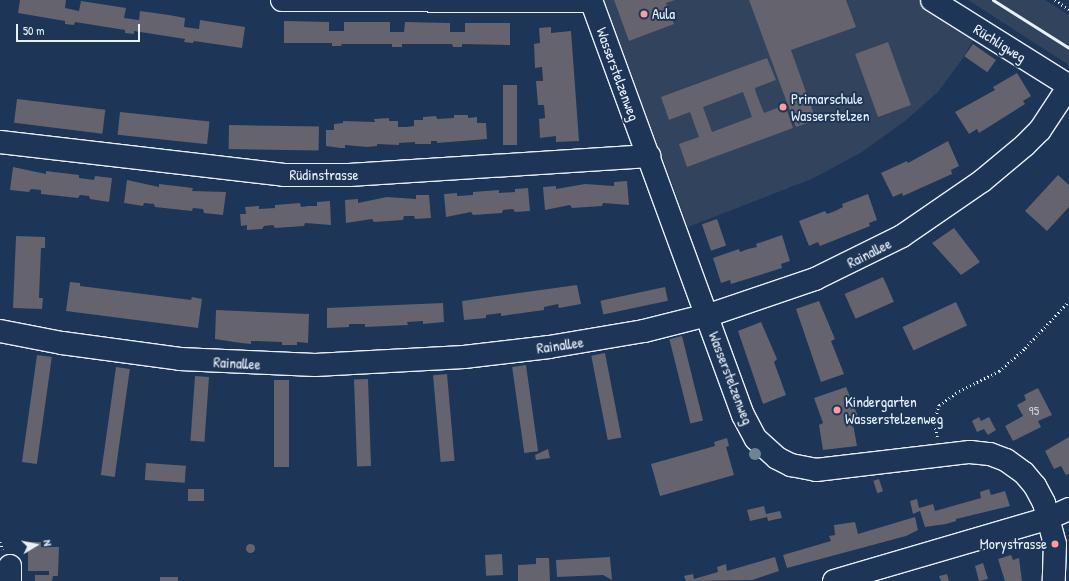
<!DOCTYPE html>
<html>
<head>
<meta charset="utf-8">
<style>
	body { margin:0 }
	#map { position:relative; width:1069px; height:581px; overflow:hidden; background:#1d3557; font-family:"Patrick Hand",sans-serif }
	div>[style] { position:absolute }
	.built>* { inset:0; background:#32435e }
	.building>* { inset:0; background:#64636e; transform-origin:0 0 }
	.round { border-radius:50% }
	.path>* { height:2.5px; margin-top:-1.25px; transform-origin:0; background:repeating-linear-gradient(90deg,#e8f1f8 0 1px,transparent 0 4px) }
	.roads { filter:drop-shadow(1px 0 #e8f1f8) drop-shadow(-1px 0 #e8f1f8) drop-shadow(0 1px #e8f1f8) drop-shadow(0 -1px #e8f1f8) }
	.minor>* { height:22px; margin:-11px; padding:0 11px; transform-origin:11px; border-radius:11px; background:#1d3557 }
	.rail>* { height:3px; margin:-1.5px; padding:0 1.5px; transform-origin:1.5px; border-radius:1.5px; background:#e8f1f8 }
	.trees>* { width:12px; height:12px; margin:-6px; border-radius:50%; background:#6e8496 }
	.dots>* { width:11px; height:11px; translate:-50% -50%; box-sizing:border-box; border:2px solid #1d3557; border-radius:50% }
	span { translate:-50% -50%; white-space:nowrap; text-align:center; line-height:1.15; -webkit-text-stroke:4px #1d3557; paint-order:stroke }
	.number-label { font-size:13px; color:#c7ced6 }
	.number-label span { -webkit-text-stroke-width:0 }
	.poi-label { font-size:15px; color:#e8f1f8 }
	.left { translate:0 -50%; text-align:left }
	.right { translate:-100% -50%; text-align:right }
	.street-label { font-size:15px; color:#e8f1f8 }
	.north { position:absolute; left:16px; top:525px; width:40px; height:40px; -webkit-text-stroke:3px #1d3557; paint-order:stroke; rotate:80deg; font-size:11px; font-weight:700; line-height:16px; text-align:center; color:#e8f1f8 }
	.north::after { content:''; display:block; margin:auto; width:14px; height:18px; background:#e8f1f8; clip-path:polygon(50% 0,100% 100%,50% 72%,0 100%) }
	.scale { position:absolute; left:16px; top:24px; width:124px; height:18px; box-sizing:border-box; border:2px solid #e8f1f8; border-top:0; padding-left:5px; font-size:12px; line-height:14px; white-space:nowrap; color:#e8f1f8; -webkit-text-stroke:3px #1d3557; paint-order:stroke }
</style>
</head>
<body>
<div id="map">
	<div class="built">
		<div style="clip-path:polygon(604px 0,923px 0,976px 35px,963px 58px,938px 92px,905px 121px,862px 152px,814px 178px,688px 227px)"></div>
		<div style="clip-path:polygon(968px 0,1045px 0,1069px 15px,1069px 65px)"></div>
	</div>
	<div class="building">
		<div style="clip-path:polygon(20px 0,66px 0,65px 8px,79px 11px,81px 1px,126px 8px,124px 18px,139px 20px,140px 11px,169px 15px,185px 18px,184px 27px,199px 29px,200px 20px,245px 27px,242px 48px,194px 41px,193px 43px,184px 42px,185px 39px,134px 31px,134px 34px,125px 33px,125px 30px,75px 22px,74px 25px,65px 24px,65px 21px,18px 13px)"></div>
		<div style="clip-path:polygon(614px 0,675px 0,666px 3px,674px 24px,629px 41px)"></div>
		<div style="clip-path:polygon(749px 0,846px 0,856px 27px,791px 50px,816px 120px,796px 127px)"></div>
		<div style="clip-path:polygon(284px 21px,329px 22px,329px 31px,344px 31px,344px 22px,390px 22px,390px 32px,404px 32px,405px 22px,450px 23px,450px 32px,465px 32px,465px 23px,510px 23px,510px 45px,462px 44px,462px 47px,453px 47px,452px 44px,402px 44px,402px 47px,392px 47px,392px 44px,342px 44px,341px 46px,332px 46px,332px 43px,284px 43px)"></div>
		<div style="clip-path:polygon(551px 27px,551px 33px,571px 31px,579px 141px,556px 142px,556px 136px,540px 138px,539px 119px,545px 118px,544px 105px,538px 105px,536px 81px,543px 81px,542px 67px,535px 68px,534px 44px,540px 43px,539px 28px)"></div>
		<div style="left:888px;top:42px;width:67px;height:35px;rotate:70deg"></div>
		<div style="left:973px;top:44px;width:28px;height:15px;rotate:35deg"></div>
		<div style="clip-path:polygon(evenodd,767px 58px,776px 80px,755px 88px,756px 93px,764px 113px,785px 105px,793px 128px,687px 167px,679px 144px,699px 137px,690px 112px,669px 120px,661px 97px,767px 58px,743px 92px,752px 117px,712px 132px,703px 107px,743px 92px)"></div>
		<div style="clip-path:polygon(1017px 73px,1031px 96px,1023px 101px,1025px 104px,979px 133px,977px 129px,969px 134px,955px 112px,995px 90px,993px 87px)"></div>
		<div style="left:503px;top:85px;width:14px;height:60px"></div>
		<div style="left:17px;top:99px;width:89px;height:24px;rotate:7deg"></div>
		<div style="left:120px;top:112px;width:90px;height:23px;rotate:6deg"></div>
		<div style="clip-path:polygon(454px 115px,468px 115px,468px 118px,477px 117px,477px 123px,486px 123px,487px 139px,437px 143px,437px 141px,431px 141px,431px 144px,415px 144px,415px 142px,399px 143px,399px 145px,377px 144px,377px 146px,367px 147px,345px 145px,345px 148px,341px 148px,326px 146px,326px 130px,334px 130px,334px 124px,343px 123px,343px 121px,375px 122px,374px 119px,389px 118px,389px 121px,398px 121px,398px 127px,406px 127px,414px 126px,414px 120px,423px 120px,423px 117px,436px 116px,437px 119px,454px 118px)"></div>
		<div style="left:229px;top:125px;width:90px;height:24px;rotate:1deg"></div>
		<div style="clip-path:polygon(948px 141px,959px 166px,951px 170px,952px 174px,903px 196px,902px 193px,893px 197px,881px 173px,907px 161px,908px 163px)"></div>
		<div style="clip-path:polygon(13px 167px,46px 174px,46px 171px,79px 175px,79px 178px,94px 180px,95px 176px,112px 178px,109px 202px,90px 199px,89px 196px,80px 195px,78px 198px,41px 194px,41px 190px,31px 189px,29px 192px,10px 190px)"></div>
		<div style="clip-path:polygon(1058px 175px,1069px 185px,1069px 207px,1047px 231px,1025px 211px)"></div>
		<div style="clip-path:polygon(127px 180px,159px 187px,159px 184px,193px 188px,192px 191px,226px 192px,223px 215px,204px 213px,203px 209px,193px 208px,192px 211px,155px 207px,154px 204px,144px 203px,143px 206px,124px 203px)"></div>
		<div style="clip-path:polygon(627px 181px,629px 205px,603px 203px,602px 206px,572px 208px,570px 205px,545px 210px,543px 187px,556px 186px,556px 189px,585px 184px,614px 186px,614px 182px)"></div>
		<div style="clip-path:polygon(528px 188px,530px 211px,515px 212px,513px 209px,503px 210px,502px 213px,473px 215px,471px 212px,446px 217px,444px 194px,457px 193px,457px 196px,473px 195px,473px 192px,499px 190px,499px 193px,515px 192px,515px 189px)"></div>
		<div style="clip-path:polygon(868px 194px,877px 220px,869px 223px,870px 226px,820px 246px,818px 242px,809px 246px,799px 221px,825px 211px,827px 214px,835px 211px,843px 207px,842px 204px)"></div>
		<div style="clip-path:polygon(416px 195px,429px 195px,431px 218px,415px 219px,414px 216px,404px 216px,403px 220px,374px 222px,372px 219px,346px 223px,345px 200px,358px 199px,358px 203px,387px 197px,416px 199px)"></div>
		<div style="clip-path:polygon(330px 201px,331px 225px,305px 223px,304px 226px,275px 228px,273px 225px,264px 226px,262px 229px,247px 230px,247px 225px,241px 226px,240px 214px,246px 214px,245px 207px,259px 206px,259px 209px,275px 208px,275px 205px,300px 203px,301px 207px,308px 206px,317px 206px,317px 202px)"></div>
		<div style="left:717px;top:219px;width:28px;height:16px;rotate:71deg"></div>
		<div style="clip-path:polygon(954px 228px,980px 262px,961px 275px,932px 243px)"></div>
		<div style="clip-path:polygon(782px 235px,790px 261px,781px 264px,782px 268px,731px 284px,730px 280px,721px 283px,713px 258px,739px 249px,740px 252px,748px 249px,757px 247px,756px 244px)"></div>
		<div style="clip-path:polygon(16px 236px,45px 237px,45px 248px,41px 248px,39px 298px,43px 298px,42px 309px,13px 308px)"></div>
		<div style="left:883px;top:277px;width:27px;height:42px;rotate:66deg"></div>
		<div style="clip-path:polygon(70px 282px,80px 283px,80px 286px,191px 300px,192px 297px,202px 299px,198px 328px,66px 311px)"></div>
		<div style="clip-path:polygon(577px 285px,581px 304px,559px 308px,558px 304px,544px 307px,544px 310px,501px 316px,501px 313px,486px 315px,486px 318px,464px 320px,462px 301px)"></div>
		<div style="left:665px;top:287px;width:14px;height:66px;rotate:78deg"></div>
		<div style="clip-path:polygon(819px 301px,835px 339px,831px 341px,844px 374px,821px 382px,796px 309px)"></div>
		<div style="left:956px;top:302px;width:26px;height:59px;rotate:65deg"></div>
		<div style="clip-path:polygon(443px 303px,444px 322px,423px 324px,423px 321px,407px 322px,408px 325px,365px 327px,365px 324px,349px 324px,349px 327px,327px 328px,327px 308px)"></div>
		<div style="clip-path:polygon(216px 310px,309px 314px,308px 343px,297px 342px,297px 345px,282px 345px,282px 342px,251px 341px,251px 344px,241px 343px,215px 339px)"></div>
		<div style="clip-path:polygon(761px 322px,777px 359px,774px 362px,786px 395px,763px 404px,738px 331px)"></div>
		<div style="left:682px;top:336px;width:87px;height:13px;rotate:76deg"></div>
		<div style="left:605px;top:353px;width:86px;height:14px;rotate:79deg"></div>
		<div style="left:37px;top:355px;width:15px;height:108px;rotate:8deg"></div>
		<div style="left:526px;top:365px;width:87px;height:14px;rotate:82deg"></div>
		<div style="left:116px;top:367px;width:14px;height:109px;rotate:8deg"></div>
		<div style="left:447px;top:374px;width:87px;height:14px;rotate:85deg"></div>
		<div style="left:195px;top:376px;width:14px;height:65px;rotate:4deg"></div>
		<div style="left:368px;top:379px;width:87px;height:14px;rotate:88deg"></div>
		<div style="left:274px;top:380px;width:15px;height:87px"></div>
		<div style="clip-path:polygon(846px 387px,860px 421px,853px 424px,857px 446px,823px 450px,819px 425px,823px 423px,814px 398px)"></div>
		<div style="clip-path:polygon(1038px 388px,1052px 415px,1038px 421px,1041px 427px,1013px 441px,1005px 426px,1023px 416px,1017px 405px,1026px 400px,1024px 395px)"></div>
		<div style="clip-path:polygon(979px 417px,981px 421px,989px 417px,996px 430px,988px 435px,984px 429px,977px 432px,972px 421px)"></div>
		<div style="clip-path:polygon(1069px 437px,1069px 474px,1066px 475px,1061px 466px,1054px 469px,1045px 451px)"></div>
		<div style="clip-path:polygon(727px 438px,729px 446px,726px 447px,734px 475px,660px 496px,651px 464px,715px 446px,714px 442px)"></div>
		<div style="clip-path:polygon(548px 449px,550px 458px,536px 460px,535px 455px)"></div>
		<div style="left:146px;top:463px;width:40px;height:17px;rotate:4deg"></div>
		<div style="left:879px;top:479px;width:13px;height:6px;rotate:72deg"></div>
		<div style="left:204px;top:489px;width:12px;height:16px;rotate:90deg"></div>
		<div style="clip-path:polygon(989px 489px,991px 495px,1005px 491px,1010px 506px,956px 519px,956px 521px,946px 524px,925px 527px,920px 511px,913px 514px,910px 501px,917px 499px,919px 508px,933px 504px,935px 511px,981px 498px,980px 492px)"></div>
		<div style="clip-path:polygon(764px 506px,766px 514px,780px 511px,782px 518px,768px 521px,767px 517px,750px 521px,747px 510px)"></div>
		<div style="clip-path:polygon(915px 517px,918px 530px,906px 536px,787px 568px,783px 555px,831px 541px,829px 536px,835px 535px,834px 525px,855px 522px,858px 534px)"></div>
		<div style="clip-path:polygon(28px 542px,41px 542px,41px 547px,59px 547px,58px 576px,53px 576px,52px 581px,35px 581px,35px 575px,49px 575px,49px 571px,28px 571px)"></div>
		<div class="round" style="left:245.5px;top:543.5px;width:9px;height:9px"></div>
		<div style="left:502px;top:554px;width:21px;height:17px;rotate:87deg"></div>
		<div style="clip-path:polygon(1011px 555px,1013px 560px,1019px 558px,1022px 581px,1005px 581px,998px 559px)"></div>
		<div style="clip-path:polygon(610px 557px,612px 580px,603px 575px,557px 577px,556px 560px)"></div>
		<div style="clip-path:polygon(775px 557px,779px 571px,752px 580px,686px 581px,684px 576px,693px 574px,694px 579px,718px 572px,717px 567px,726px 564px,727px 571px)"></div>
		<div style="clip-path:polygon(536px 558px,549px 558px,550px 581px,518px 581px,518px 565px,536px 564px)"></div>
		<div style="clip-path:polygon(983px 563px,988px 579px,979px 581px,975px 566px)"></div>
		<div style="clip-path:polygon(947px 574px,949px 581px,941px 581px,939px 576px)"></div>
		<div style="left:160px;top:577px;width:18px;height:4px"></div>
	</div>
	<div class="path">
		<div style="left:1055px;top:0;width:17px;rotate:33deg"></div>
		<div style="left:937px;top:437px;width:16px;rotate:-101deg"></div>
		<div style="left:934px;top:421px;width:17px;rotate:-73deg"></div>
		<div style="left:939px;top:405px;width:24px;rotate:-35deg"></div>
		<div style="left:959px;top:391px;width:45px;rotate:-26.6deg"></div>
		<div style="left:999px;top:371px;width:35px;rotate:-41deg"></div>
		<div style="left:1025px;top:348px;width:64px;rotate:-46.9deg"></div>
		<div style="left:0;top:542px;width:8px;rotate:67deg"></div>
	</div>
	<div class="roads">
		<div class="minor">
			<div style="left:282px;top:0;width:309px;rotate:0.2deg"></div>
			<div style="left:591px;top:0;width:442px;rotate:69.9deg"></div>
			<div style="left:743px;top:415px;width:27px;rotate:62deg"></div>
			<div style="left:756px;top:439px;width:28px;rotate:42deg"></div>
			<div style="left:777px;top:458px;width:16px;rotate:27deg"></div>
			<div style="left:791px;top:465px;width:25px;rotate:11deg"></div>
			<div style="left:816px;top:470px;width:155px;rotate:-6.7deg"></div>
			<div style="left:970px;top:452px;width:20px;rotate:6deg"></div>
			<div style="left:990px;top:454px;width:17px;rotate:21deg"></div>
			<div style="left:1006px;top:460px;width:22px;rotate:36deg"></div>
			<div style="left:1024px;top:473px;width:17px;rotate:50deg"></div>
			<div style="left:1035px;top:486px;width:19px;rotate:62deg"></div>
			<div style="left:1044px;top:503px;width:42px;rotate:75deg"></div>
			<div style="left:1055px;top:544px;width:37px;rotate:92deg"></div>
			<div style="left:932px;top:0;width:162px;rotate:32.1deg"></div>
			<div style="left:0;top:142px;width:286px;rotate:6.6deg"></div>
			<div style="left:284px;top:175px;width:65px"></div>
			<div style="left:349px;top:175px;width:301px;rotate:-3.6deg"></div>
			<div style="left:0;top:331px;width:63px;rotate:11deg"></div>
			<div style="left:62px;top:343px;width:119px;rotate:7.7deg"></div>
			<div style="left:180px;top:359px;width:135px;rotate:2.5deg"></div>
			<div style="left:315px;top:365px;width:149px;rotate:-3.1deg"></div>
			<div style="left:464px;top:357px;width:86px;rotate:-6.7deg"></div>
			<div style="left:549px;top:347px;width:96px;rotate:-9.6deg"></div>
			<div style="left:644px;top:331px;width:73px;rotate:-14.2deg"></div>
			<div style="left:715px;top:313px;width:106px;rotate:-18.8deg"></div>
			<div style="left:815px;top:279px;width:97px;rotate:-26.3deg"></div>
			<div style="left:902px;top:236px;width:97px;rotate:-34.5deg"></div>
			<div style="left:982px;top:181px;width:56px;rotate:-39.9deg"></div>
			<div style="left:1025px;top:145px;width:21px;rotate:-45deg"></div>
			<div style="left:1040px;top:130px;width:53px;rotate:-56.6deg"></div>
			<div style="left:10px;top:581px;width:15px;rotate:-90deg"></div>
			<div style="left:834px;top:581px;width:224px;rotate:-16.3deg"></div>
			<div style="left:1049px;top:518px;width:22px;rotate:-24deg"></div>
		</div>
	</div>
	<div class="rail">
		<div style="left:993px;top:0;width:90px;rotate:32.3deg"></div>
	</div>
	<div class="trees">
		<div style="left:755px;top:454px"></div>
	</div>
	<div class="dots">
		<div style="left:644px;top:14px;background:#ff9aa2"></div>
		<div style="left:783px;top:107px;background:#ff9aa2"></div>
		<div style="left:837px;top:410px;background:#ff9aa2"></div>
		<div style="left:1055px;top:544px;background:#ff9aa2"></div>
	</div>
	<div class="number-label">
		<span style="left:1034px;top:410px">95</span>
	</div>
	<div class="poi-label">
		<span class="left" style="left:652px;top:14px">Aula</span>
		<span class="left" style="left:791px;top:107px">Primarschule<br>Wasserstelzen</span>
		<span class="left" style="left:845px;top:410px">Kindergarten<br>Wasserstelzenweg</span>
		<span class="right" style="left:1047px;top:544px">Morystrasse</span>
	</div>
	<div class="street-label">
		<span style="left:1000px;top:43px;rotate:32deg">Rüchligweg</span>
		<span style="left:618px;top:74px;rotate:70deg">Wasserstelzenweg</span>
		<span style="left:324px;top:175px">Rüdinstrasse</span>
		<span style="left:869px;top:253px;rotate:-27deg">Rainallee</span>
		<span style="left:560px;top:345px;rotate:-8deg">Rainallee</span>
		<span style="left:237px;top:363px;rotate:3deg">Rainallee</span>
		<span style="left:731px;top:378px;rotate:69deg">Wasserstelzenweg</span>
	</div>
	<div class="north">N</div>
	<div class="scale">50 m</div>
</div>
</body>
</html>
